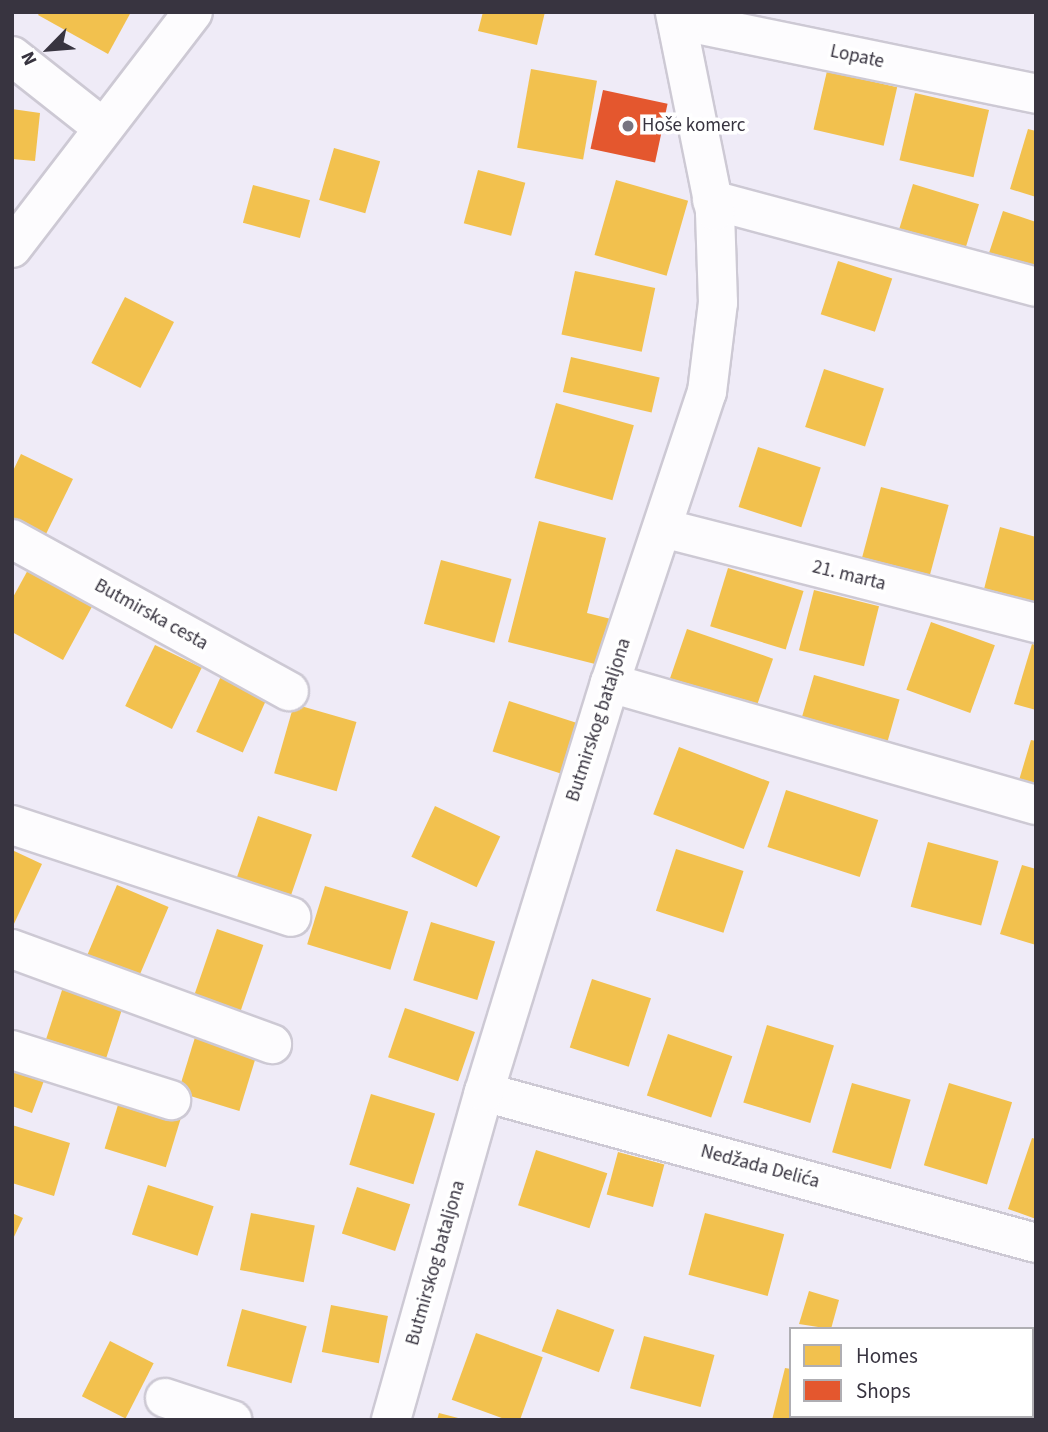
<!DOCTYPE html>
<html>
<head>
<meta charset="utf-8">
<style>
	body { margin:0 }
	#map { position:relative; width:1048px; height:1432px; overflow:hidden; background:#efebf7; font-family:"Source Sans 3",sans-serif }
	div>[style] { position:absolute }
	.homes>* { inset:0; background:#f2c14e; transform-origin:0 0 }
	.shops>* { inset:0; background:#e4572e; transform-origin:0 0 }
	.roads { filter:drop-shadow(2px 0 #cdc9d4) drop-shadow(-2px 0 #cdc9d4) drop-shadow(0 2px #cdc9d4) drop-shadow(0 -2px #cdc9d4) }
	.minor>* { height:38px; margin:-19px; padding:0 19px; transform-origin:19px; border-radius:19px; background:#fdfcfe }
	.dots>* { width:19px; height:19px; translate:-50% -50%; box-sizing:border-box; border:4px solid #fff; border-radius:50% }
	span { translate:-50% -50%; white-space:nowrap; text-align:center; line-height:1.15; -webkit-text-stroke:7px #fff; paint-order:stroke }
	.street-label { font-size:19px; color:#383440 }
	.poi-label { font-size:19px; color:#383440 }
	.left { translate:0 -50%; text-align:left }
	.frame { position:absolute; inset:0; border:14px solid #383440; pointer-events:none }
	.legend { position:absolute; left:789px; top:1327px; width:245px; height:91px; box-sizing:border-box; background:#fff; border:2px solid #afaeb3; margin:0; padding:9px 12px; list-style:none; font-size:21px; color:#383440 }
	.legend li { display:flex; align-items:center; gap:14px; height:35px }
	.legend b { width:35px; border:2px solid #afaeb3 }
	.north { position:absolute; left:14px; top:14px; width:70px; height:70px; -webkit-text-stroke:5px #fff; paint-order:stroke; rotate:245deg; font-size:19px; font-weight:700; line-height:28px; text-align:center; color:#383440 }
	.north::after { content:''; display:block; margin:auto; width:24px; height:32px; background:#383440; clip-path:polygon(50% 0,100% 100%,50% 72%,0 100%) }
</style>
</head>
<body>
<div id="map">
	<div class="homes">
		<div style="clip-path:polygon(40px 12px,131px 12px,108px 54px,38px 15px)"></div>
		<div style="clip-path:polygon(483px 12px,545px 12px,537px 45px,478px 31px)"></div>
		<div style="left:531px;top:69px;width:67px;height:80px;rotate:10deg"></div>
		<div style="left:827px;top:71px;width:72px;height:60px;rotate:13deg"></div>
		<div style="left:915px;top:93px;width:76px;height:69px;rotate:13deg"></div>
		<div style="clip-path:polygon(12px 109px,40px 113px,35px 161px,12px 159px)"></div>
		<div style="clip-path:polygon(1028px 129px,1036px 131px,1036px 197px,1010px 189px)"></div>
		<div style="left:334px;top:148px;width:48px;height:54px;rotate:16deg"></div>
		<div style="left:478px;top:170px;width:49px;height:55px;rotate:15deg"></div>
		<div style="left:616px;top:180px;width:75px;height:78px;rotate:16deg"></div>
		<div style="left:913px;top:184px;width:69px;height:56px;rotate:17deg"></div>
		<div style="left:253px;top:185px;width:59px;height:39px;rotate:15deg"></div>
		<div style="clip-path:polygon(1003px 211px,1036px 222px,1036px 278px,986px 262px)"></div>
		<div style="left:838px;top:261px;width:57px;height:56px;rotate:18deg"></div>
		<div style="left:575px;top:271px;width:82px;height:65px;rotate:12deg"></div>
		<div style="left:125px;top:297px;width:55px;height:74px;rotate:27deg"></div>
		<div style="left:571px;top:357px;width:91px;height:36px;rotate:13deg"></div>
		<div style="left:824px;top:369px;width:63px;height:61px;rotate:18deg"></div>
		<div style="left:556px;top:403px;width:81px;height:78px;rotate:16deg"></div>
		<div style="left:758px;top:447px;width:66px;height:63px;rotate:18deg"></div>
		<div style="clip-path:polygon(21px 454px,73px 479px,46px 534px,12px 518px,12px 473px)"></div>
		<div style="left:881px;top:487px;width:70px;height:78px;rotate:15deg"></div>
		<div style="clip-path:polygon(539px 521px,606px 538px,587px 613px,611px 619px,599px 665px,508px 642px)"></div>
		<div style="clip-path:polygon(1000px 527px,1036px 537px,1036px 607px,983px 593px)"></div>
		<div style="left:441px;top:560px;width:73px;height:66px;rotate:15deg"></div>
		<div style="clip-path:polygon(29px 568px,94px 603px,63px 660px,12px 632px,12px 599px)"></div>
		<div style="left:728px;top:568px;width:79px;height:61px;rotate:17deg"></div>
		<div style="left:814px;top:590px;width:67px;height:62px;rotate:14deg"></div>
		<div style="left:931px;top:622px;width:68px;height:72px;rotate:20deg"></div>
		<div style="left:687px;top:629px;width:91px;height:60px;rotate:19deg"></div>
		<div style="clip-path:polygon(1032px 644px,1036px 645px,1036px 710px,1014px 704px)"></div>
		<div style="left:155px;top:645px;width:52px;height:68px;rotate:26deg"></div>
		<div style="left:814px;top:675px;width:89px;height:52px;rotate:16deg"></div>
		<div style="left:221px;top:676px;width:51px;height:61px;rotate:24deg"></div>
		<div style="left:509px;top:701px;width:74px;height:53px;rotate:18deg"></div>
		<div style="left:294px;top:704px;width:65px;height:72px;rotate:16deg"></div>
		<div style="clip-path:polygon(1031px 740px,1036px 741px,1036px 792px,1017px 787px)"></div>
		<div style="left:679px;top:747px;width:97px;height:72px;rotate:21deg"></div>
		<div style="left:786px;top:790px;width:97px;height:60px;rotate:18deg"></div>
		<div style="left:435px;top:806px;width:72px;height:56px;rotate:25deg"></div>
		<div style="left:258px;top:816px;width:57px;height:71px;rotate:19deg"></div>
		<div style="left:928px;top:842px;width:73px;height:67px;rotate:15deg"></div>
		<div style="left:676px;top:849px;width:71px;height:65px;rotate:18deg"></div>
		<div style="clip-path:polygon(12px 850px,42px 864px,12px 928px)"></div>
		<div style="clip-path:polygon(1022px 865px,1036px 869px,1036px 945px,1000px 934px)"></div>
		<div style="left:117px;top:885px;width:56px;height:78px;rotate:23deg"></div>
		<div style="left:325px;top:886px;width:87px;height:61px;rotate:17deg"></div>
		<div style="left:431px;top:922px;width:67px;height:61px;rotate:17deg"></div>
		<div style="left:217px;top:929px;width:49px;height:70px;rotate:19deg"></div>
		<div style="left:592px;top:979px;width:62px;height:72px;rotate:18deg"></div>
		<div style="left:64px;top:984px;width:63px;height:66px;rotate:18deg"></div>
		<div style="left:405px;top:1008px;width:74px;height:52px;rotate:19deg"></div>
		<div style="left:767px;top:1025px;width:70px;height:81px;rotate:17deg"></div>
		<div style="left:196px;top:1034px;width:64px;height:61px;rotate:17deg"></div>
		<div style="left:668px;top:1034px;width:68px;height:65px;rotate:19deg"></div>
		<div style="clip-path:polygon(12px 1066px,45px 1078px,32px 1113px,12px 1106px)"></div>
		<div style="left:852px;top:1083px;width:61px;height:72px;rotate:16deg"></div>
		<div style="left:949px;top:1083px;width:66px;height:86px;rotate:17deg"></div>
		<div style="left:371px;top:1094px;width:67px;height:74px;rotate:17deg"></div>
		<div style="left:121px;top:1095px;width:64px;height:56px;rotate:17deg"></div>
		<div style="clip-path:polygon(12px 1125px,70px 1143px,54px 1196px,12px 1183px)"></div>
		<div style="clip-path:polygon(1032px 1138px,1036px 1139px,1036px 1219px,1008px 1209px)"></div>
		<div style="left:536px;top:1150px;width:75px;height:58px;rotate:18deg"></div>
		<div style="left:618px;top:1152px;width:48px;height:44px;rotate:15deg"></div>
		<div style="left:148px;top:1185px;width:69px;height:52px;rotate:18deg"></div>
		<div style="left:357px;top:1187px;width:56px;height:49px;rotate:18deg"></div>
		<div style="clip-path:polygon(12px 1213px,23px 1218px,12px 1241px)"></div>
		<div style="left:251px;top:1213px;width:65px;height:58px;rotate:11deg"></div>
		<div style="left:705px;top:1213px;width:82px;height:64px;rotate:15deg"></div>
		<div style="clip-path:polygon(809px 1291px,839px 1300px,831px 1329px,799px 1324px)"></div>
		<div style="left:331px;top:1305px;width:58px;height:48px;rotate:11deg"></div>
		<div style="left:242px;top:1309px;width:67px;height:59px;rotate:15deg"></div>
		<div style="left:557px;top:1309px;width:61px;height:45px;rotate:20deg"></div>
		<div style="left:476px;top:1333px;width:71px;height:71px;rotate:20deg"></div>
		<div style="left:644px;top:1336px;width:73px;height:54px;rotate:15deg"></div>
		<div style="left:110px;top:1341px;width:49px;height:62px;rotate:27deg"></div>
		<div style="clip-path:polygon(1032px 1358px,1036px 1420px,1028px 1420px,1019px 1417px,1032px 1416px)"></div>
		<div style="clip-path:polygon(785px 1368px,791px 1369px,791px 1416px,814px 1416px,813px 1420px,772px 1420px)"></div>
		<div style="clip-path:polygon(439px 1413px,462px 1419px,462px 1420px,437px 1420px)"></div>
		<div style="clip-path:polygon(820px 1416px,862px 1416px,819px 1420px)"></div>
	</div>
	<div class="shops">
		<div style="left:603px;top:90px;width:66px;height:60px;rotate:12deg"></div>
	</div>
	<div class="roads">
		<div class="minor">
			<div style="left:677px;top:20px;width:367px;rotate:11.6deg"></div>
			<div style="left:12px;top:56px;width:115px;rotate:38.3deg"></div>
			<div style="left:712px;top:200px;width:335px;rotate:15deg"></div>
			<div style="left:12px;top:248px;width:297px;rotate:-52.5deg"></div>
			<div style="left:663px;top:528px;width:385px;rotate:14.3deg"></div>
			<div style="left:12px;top:539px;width:316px;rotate:28.8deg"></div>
			<div style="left:610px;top:683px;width:443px;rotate:16deg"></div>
			<div style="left:12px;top:825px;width:294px;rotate:18.2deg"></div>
			<div style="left:12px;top:949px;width:277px;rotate:20.1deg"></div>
			<div style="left:12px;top:1050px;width:167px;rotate:17.5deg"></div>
			<div style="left:484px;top:1092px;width:572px;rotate:15.3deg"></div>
			<div style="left:165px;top:1398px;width:71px;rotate:18.2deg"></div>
			<div style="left:391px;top:1420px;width:341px;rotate:-74.2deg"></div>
			<div style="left:484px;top:1092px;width:428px;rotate:-72.9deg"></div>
			<div style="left:610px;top:683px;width:307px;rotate:-71.6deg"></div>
			<div style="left:707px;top:392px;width:90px;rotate:-83deg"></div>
			<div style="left:718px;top:303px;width:92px;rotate:-91.9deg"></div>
			<div style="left:715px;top:211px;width:203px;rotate:-101.4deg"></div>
		</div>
	</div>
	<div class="dots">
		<div style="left:628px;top:126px;background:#787480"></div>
	</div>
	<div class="street-label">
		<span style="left:857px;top:57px;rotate:12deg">Lopate</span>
		<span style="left:849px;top:576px;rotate:14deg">21. marta</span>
		<span style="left:151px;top:615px;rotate:29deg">Butmirska cesta</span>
		<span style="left:599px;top:720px;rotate:-72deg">Butmirskog bataljona</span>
		<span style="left:760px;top:1167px;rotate:15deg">Nedžada Delića</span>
		<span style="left:436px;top:1263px;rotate:-74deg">Butmirskog bataljona</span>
	</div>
	<div class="poi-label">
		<span class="left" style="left:642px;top:126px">Hoše komerc</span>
	</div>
	<div class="frame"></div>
	<ul class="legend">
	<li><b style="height:19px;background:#f2c14e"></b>Homes</li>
	<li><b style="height:19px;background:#e4572e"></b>Shops</li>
	</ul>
	<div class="north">N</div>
</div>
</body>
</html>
